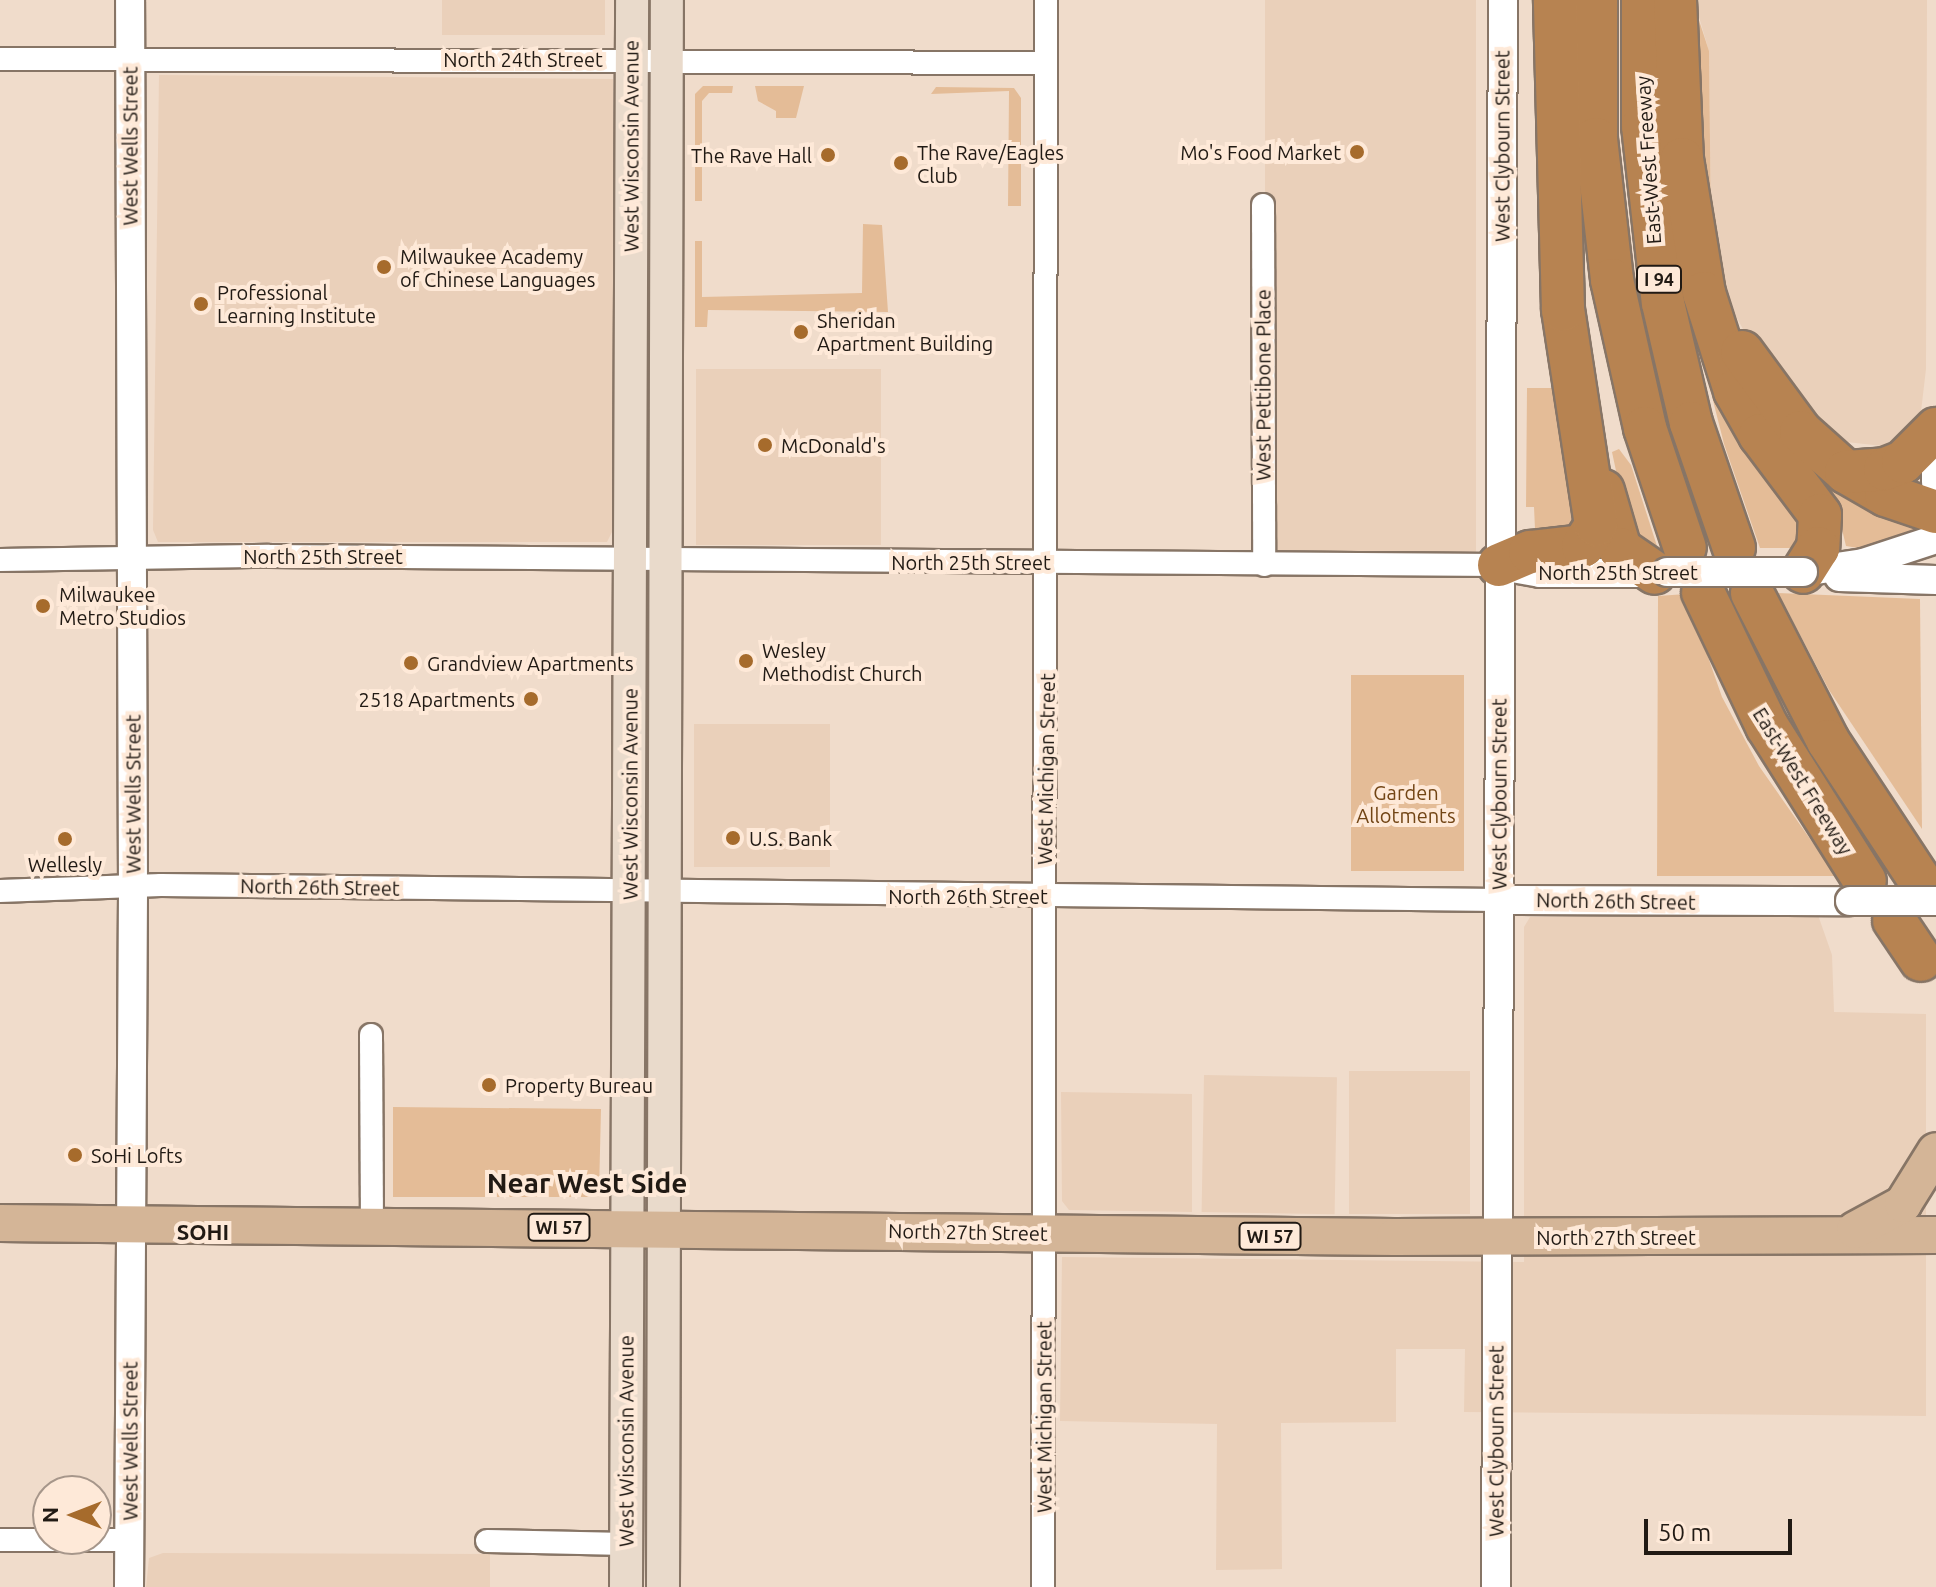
<!DOCTYPE html>
<html>
<head>
<meta charset="utf-8">
<style>
	body { margin:0 }
	#map { position:relative; width:1936px; height:1587px; overflow:hidden; background:#f0dccb; font-family:Ubuntu,sans-serif }
	div>[style] { position:absolute }
	.built>* { inset:0; background:#ead0ba; transform-origin:0 0 }
	.green>* { inset:0; background:#e4bc97; transform-origin:0 0 }
	.roads { filter:drop-shadow(2px 0 #877566) drop-shadow(-2px 0 #877566) drop-shadow(0 2px #877566) drop-shadow(0 -2px #877566) }
	.minor>* { height:22px; margin:-11px; padding:0 11px; transform-origin:11px; border-radius:11px; background:#fff }
	.tertiary>* { height:28px; margin:-14px; padding:0 14px; transform-origin:14px; border-radius:14px; background:#fff }
	.secondary>* { height:32px; margin:-16px; padding:0 16px; transform-origin:16px; border-radius:16px; background:#e9dacb }
	.primary>* { height:36px; margin:-18px; padding:0 18px; transform-origin:18px; border-radius:18px; background:#d4b597 }
	.motorway>* { height:42px; margin:-21px; padding:0 21px; transform-origin:21px; border-radius:21px; background:#b78351 }
	.bridges { filter:drop-shadow(2px 0 #877566) drop-shadow(-2px 0 #877566) drop-shadow(0 2px #877566) drop-shadow(0 -2px #877566) }
	.tertiary-bridge>* { height:28px; margin:-14px; padding:0 14px; transform-origin:14px; border-radius:14px; background:#fff }
	.dots>* { width:22px; height:22px; translate:-50% -50%; box-sizing:border-box; border:4px solid #fee9d8; border-radius:50% }
	span { translate:-50% -50%; white-space:nowrap; text-align:center; line-height:1.15; -webkit-text-stroke:8px #fee9d8; paint-order:stroke }
	.shield-label span { padding:2px 6px; background:#fee9d8; border:2px solid; border-radius:6px; -webkit-text-stroke-width:0 }
	.shield-label { font-size:18px; color:#211a14; font-weight:700 }
	.street-label { font-size:20px; color:#211a14 }
	.poi-label { font-size:20px; color:#211a14 }
	.left { translate:0 -50%; text-align:left }
	.right { translate:-100% -50%; text-align:right }
	.park-label { font-size:20px; color:#724515 }
	.neighbourhood-label { font-size:22px; color:#211a14; font-weight:700 }
	.district-label { font-size:28px; color:#211a14; font-weight:700 }
	.north { position:absolute; left:32px; top:1475px; width:80px; height:80px; box-sizing:border-box; background:#fee9d8; border:2px solid #a6968a; border-radius:50%; rotate:270deg; font-size:22px; font-weight:700; line-height:32px; text-align:center; color:#211a14 }
	.north::after { content:''; display:block; margin:auto; width:28px; height:36px; background:#a66b2c; clip-path:polygon(50% 0,100% 100%,50% 72%,0 100%) }
	.scale { position:absolute; left:1644px; top:1519px; width:148px; height:36px; box-sizing:border-box; border:4px solid #211a14; border-top:0; padding-left:10px; font-size:24px; line-height:28px; white-space:nowrap; color:#211a14; -webkit-text-stroke:6px #fee9d8; paint-order:stroke }
</style>
</head>
<body>
<div id="map">
	<div class="built">
		<div style="left:442px;top:0;width:163px;height:35px"></div>
		<div style="left:1265px;top:0;width:211px;height:552px"></div>
		<div style="clip-path:polygon(1694px 0,1927px 0,1926px 369px,1920px 420px,1883px 446px,1837px 441px,1759px 358px,1733px 311px,1711px 234px,1709px 51px)"></div>
		<div style="clip-path:polygon(159px 75px,613px 79px,614px 528px,607px 542px,158px 542px,153px 530px)"></div>
		<div style="left:696px;top:369px;width:185px;height:176px"></div>
		<div style="left:694px;top:724px;width:136px;height:143px"></div>
		<div style="clip-path:polygon(1818px 915px,1832px 955px,1834px 1012px,1926px 1014px,1926px 1416px,1464px 1412px,1465px 1349px,1396px 1349px,1396px 1422px,1281px 1423px,1282px 1569px,1216px 1570px,1217px 1424px,1060px 1421px,1062px 1257px,1524px 1262px,1524px 927px,1530px 917px)"></div>
		<div style="left:1349px;top:1071px;width:121px;height:143px"></div>
		<div style="left:1204px;top:1075px;width:133px;height:137px;rotate:1deg"></div>
		<div style="clip-path:polygon(1061px 1092px,1192px 1094px,1192px 1212px,1069px 1210px,1062px 1201px)"></div>
		<div style="clip-path:polygon(163px 1553px,490px 1554px,490px 1587px,146px 1587px,149px 1558px)"></div>
	</div>
	<div class="green">
		<div style="clip-path:polygon(1694px 5px,1709px 51px,1711px 234px,1705px 229px)"></div>
		<div style="clip-path:polygon(703px 86px,733px 86px,732px 93px,709px 93px,702px 101px,702px 201px,695px 201px,695px 94px)"></div>
		<div style="clip-path:polygon(755px 86px,804px 86px,796px 118px,776px 118px,776px 111px,758px 101px)"></div>
		<div style="clip-path:polygon(936px 87px,1014px 88px,1021px 98px,1021px 206px,1008px 206px,1009px 91px,931px 94px)"></div>
		<div style="clip-path:polygon(863px 224px,882px 225px,888px 312px,708px 310px,707px 327px,695px 327px,695px 241px,702px 241px,702px 297px,862px 293px)"></div>
		<div style="clip-path:polygon(1690px 309px,1799px 505px,1799px 548px,1760px 548px,1724px 444px)"></div>
		<div style="clip-path:polygon(1527px 388px,1559px 388px,1584px 498px,1573px 523px,1562px 529px,1535px 529px,1534px 507px,1526px 507px)"></div>
		<div style="clip-path:polygon(1767px 411px,1920px 520px,1920px 531px,1864px 549px,1846px 546px,1839px 517px)"></div>
		<div style="clip-path:polygon(1619px 449px,1631px 465px,1657px 546px,1642px 538px,1625px 513px,1612px 452px)"></div>
		<div style="clip-path:polygon(1778px 593px,1920px 599px,1922px 829px,1829px 690px)"></div>
		<div style="clip-path:polygon(1686px 594px,1722px 697px,1759px 766px,1836px 876px,1657px 876px,1658px 596px)"></div>
		<div style="left:1464px;top:675px;width:196px;height:113px;rotate:90deg"></div>
		<div style="clip-path:polygon(393px 1107px,601px 1109px,599px 1192px,590px 1197px,393px 1197px)"></div>
	</div>
	<div class="roads">
		<div class="minor">
			<div style="left:0;top:59px;width:1046px;rotate:0.22deg"></div>
			<div style="left:1263px;top:205px;width:360px;rotate:89.8deg"></div>
			<div style="left:0;top:560px;width:269px;rotate:-0.9deg"></div>
			<div style="left:269px;top:556px;width:1230px;rotate:0.42deg"></div>
			<div style="left:0;top:891px;width:161px;rotate:-2.1deg"></div>
			<div style="left:161px;top:885px;width:1338px;rotate:0.64deg"></div>
			<div style="left:371px;top:1035px;width:191px;rotate:89.7deg"></div>
			<div style="left:0;top:1540px;width:129px"></div>
			<div style="left:487px;top:1541px;width:139px;rotate:1.2deg"></div>
			<div style="left:1043px;top:1587px;width:1587px;rotate:-89.89deg"></div>
		</div>
		<div class="tertiary">
			<div style="left:1936px;top:452px;width:30px;rotate:90deg"></div>
			<div style="left:1501px;top:566px;width:40px;rotate:10deg"></div>
			<div style="left:1540px;top:573px;width:114px"></div>
			<div style="left:1803px;top:572px;width:61px;rotate:-8.5deg"></div>
			<div style="left:1863px;top:563px;width:77px;rotate:-18.2deg"></div>
			<div style="left:1839px;top:577px;width:97px;rotate:1.8deg"></div>
			<div style="left:1499px;top:900px;width:351px;rotate:0.2deg"></div>
			<div style="left:129px;top:1587px;width:699px;rotate:-89.67deg"></div>
			<div style="left:133px;top:888px;width:888px;rotate:-90.19deg"></div>
			<div style="left:1496px;top:1587px;width:1587px;rotate:-89.75deg"></div>
		</div>
		<div class="secondary">
			<div style="left:626px;top:1587px;width:1587px;rotate:-89.78deg"></div>
			<div style="left:663px;top:1587px;width:1587px;rotate:-89.86deg"></div>
		</div>
		<div class="primary">
			<div style="left:0;top:1223px;width:1395px;rotate:0.57deg"></div>
			<div style="left:1395px;top:1237px;width:541px;rotate:-0.21deg"></div>
			<div style="left:1855px;top:1230px;width:55px;rotate:-28.4deg"></div>
			<div style="left:1903px;top:1204px;width:62px;rotate:-58.1deg"></div>
		</div>
		<div class="motorway">
			<div style="left:1596px;top:0;width:139px;rotate:90deg"></div>
			<div style="left:1596px;top:139px;width:142px;rotate:83.5deg"></div>
			<div style="left:1612px;top:280px;width:152px;rotate:77.4deg"></div>
			<div style="left:1645px;top:428px;width:126px;rotate:71.6deg"></div>
			<div style="left:1643px;top:0;width:126px;rotate:90deg"></div>
			<div style="left:1643px;top:126px;width:178px;rotate:83.6deg"></div>
			<div style="left:1663px;top:303px;width:123px;rotate:76.9deg"></div>
			<div style="left:1691px;top:423px;width:132px;rotate:71deg"></div>
			<div style="left:1675px;top:0;width:159px;rotate:87.5deg"></div>
			<div style="left:1682px;top:159px;width:136px;rotate:80.7deg"></div>
			<div style="left:1704px;top:293px;width:103px;rotate:72.4deg"></div>
			<div style="left:1735px;top:391px;width:51px;rotate:60.4deg"></div>
			<div style="left:1760px;top:435px;width:100px;rotate:53.1deg"></div>
			<div style="left:1820px;top:515px;width:33px;rotate:93deg"></div>
			<div style="left:1818px;top:548px;width:28px;rotate:122deg"></div>
			<div style="left:1742px;top:352px;width:99px;rotate:53.6deg"></div>
			<div style="left:1801px;top:432px;width:60px;rotate:41.6deg"></div>
			<div style="left:1846px;top:472px;width:46px;rotate:29.9deg"></div>
			<div style="left:1886px;top:495px;width:53px;rotate:18.8deg"></div>
			<div style="left:1846px;top:472px;width:39px;rotate:-4deg"></div>
			<div style="left:1885px;top:469px;width:19px;rotate:-21deg"></div>
			<div style="left:1903px;top:462px;width:47px;rotate:-45deg"></div>
			<div style="left:1603px;top:491px;width:60px;rotate:73.7deg"></div>
			<div style="left:1620px;top:549px;width:42px;rotate:34.4deg"></div>
			<div style="left:1499px;top:565px;width:34px;rotate:-23deg"></div>
			<div style="left:1530px;top:552px;width:53px;rotate:-6.5deg"></div>
			<div style="left:1583px;top:546px;width:25px;rotate:-58deg"></div>
			<div style="left:1596px;top:525px;width:218px;rotate:-98.7deg"></div>
			<div style="left:1563px;top:310px;width:310px;rotate:-91.5deg"></div>
			<div style="left:1703px;top:592px;width:148px;rotate:64.5deg"></div>
			<div style="left:1767px;top:726px;width:183px;rotate:57.7deg"></div>
			<div style="left:1752px;top:593px;width:166px;rotate:62.8deg"></div>
			<div style="left:1828px;top:741px;width:165px;rotate:56.6deg"></div>
			<div style="left:1894px;top:920px;width:48px;rotate:56deg"></div>
		</div>
	</div>
	<div class="bridges">
		<div class="tertiary-bridge">
			<div style="left:1667px;top:572px;width:136px"></div>
			<div style="left:1850px;top:901px;width:86px"></div>
		</div>
	</div>
	<div class="dots">
		<div style="left:1357px;top:152px;background:#a66b2c"></div>
		<div style="left:828px;top:155px;background:#a66b2c"></div>
		<div style="left:901px;top:163px;background:#a66b2c"></div>
		<div style="left:384px;top:267px;background:#a66b2c"></div>
		<div style="left:201px;top:304px;background:#a66b2c"></div>
		<div style="left:801px;top:332px;background:#a66b2c"></div>
		<div style="left:765px;top:445px;background:#a66b2c"></div>
		<div style="left:43px;top:606px;background:#a66b2c"></div>
		<div style="left:746px;top:661px;background:#a66b2c"></div>
		<div style="left:411px;top:663px;background:#a66b2c"></div>
		<div style="left:531px;top:699px;background:#a66b2c"></div>
		<div style="left:733px;top:838px;background:#a66b2c"></div>
		<div style="left:65px;top:839px;background:#a66b2c"></div>
		<div style="left:489px;top:1085px;background:#a66b2c"></div>
		<div style="left:75px;top:1155px;background:#a66b2c"></div>
	</div>
	<div class="shield-label">
		<span style="left:1659px;top:279px">I 94</span>
		<span style="left:559px;top:1227px">WI 57</span>
		<span style="left:1270px;top:1236px">WI 57</span>
	</div>
	<div class="street-label">
		<span style="left:523px;top:59px">North 24th Street</span>
		<span style="left:130px;top:146px;rotate:-90deg">West Wells Street</span>
		<span style="left:631px;top:146px;rotate:-90deg">West Wisconsin Avenue</span>
		<span style="left:1502px;top:146px;rotate:-90deg">West Clybourn Street</span>
		<span style="left:1648px;top:160px;rotate:-94deg">East-West Freeway</span>
		<span style="left:1263px;top:385px;rotate:-90deg">West Pettibone Place</span>
		<span style="left:323px;top:556px">North 25th Street</span>
		<span style="left:971px;top:562px">North 25th Street</span>
		<span style="left:1618px;top:572px">North 25th Street</span>
		<span style="left:1046px;top:769px;rotate:-89deg">West Michigan Street</span>
		<span style="left:1803px;top:781px;rotate:58deg">East-West Freeway</span>
		<span style="left:133px;top:794px;rotate:-90deg">West Wells Street</span>
		<span style="left:630px;top:794px;rotate:-90deg">West Wisconsin Avenue</span>
		<span style="left:1499px;top:794px;rotate:-90deg">West Clybourn Street</span>
		<span style="left:320px;top:887px;rotate:1deg">North 26th Street</span>
		<span style="left:968px;top:896px">North 26th Street</span>
		<span style="left:1616px;top:901px;rotate:1deg">North 26th Street</span>
		<span style="left:968px;top:1232px;rotate:1deg">North 27th Street</span>
		<span style="left:1616px;top:1237px">North 27th Street</span>
		<span style="left:1044px;top:1417px;rotate:-90deg">West Michigan Street</span>
		<span style="left:130px;top:1441px;rotate:-90deg">West Wells Street</span>
		<span style="left:626px;top:1441px;rotate:-90deg">West Wisconsin Avenue</span>
		<span style="left:1496px;top:1441px;rotate:-90deg">West Clybourn Street</span>
	</div>
	<div class="poi-label">
		<span class="left" style="left:917px;top:164px">The Rave/Eagles<br>Club</span>
		<span class="right" style="left:1341px;top:152px">Mo's Food Market</span>
		<span class="right" style="left:812px;top:155px">The Rave Hall</span>
		<span class="left" style="left:400px;top:268px">Milwaukee Academy<br>of Chinese Languages</span>
		<span class="left" style="left:217px;top:304px">Professional<br>Learning Institute</span>
		<span class="left" style="left:817px;top:332px">Sheridan<br>Apartment Building</span>
		<span class="left" style="left:781px;top:445px">McDonald's</span>
		<span class="left" style="left:59px;top:606px">Milwaukee<br>Metro Studios</span>
		<span class="left" style="left:762px;top:662px">Wesley<br>Methodist Church</span>
		<span class="left" style="left:427px;top:663px">Grandview Apartments</span>
		<span class="right" style="left:515px;top:699px">2518 Apartments</span>
		<span class="left" style="left:749px;top:838px">U.S. Bank</span>
		<span style="left:65px;top:864px">Wellesly</span>
		<span class="left" style="left:505px;top:1085px">Property Bureau</span>
		<span class="left" style="left:91px;top:1155px">SoHi Lofts</span>
	</div>
	<div class="park-label">
		<span style="left:1406px;top:804px">Garden<br>Allotments</span>
	</div>
	<div class="neighbourhood-label">
		<span style="left:203px;top:1232px">SOHI</span>
	</div>
	<div class="district-label">
		<span style="left:587px;top:1183px">Near West Side</span>
	</div>
	<div class="north">N</div>
	<div class="scale">50 m</div>
</div>
</body>
</html>
